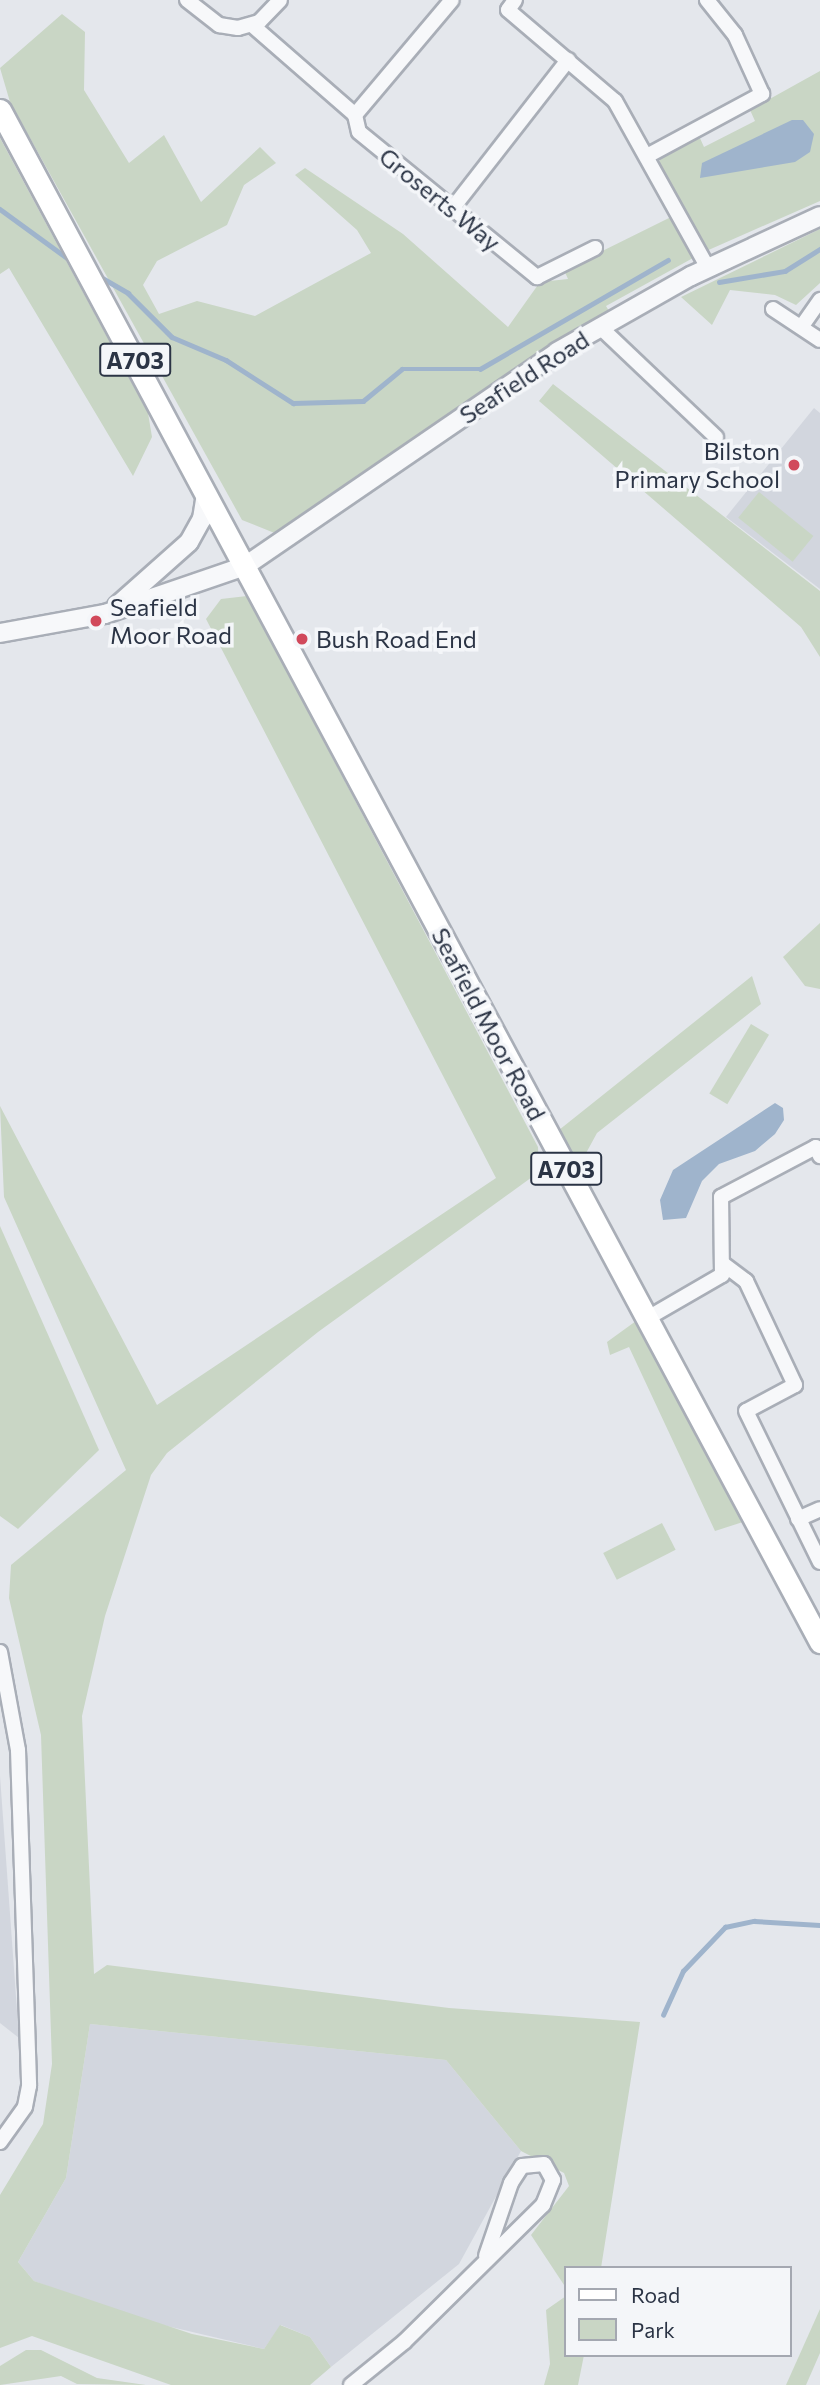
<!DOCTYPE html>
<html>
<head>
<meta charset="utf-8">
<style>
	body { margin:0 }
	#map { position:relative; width:820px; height:2385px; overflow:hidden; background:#e4e7ec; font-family:Commissioner,sans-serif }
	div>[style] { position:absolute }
	.built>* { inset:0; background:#d2d6de }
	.green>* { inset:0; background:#c9d6c5; transform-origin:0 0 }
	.water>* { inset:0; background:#9fb4cc }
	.stream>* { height:4.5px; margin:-2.25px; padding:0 2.25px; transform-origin:2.25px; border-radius:2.25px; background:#9fb4cc }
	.roads { filter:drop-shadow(2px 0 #a9aeb7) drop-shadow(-2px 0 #a9aeb7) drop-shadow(0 2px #a9aeb7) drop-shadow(0 -2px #a9aeb7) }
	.minor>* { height:14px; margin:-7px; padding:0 7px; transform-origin:7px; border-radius:7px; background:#f7f8fa }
	.tertiary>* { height:18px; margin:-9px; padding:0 9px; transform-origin:9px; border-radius:9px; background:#f7f8fa }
	.primary>* { height:21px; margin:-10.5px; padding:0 10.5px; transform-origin:10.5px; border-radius:10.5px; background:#fff }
	.dots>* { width:19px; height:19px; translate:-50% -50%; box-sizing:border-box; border:4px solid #f4f6f9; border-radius:50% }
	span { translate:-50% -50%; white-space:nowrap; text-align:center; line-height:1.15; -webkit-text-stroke:7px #f4f6f9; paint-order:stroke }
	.shield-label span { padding:2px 5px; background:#f4f6f9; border:2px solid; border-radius:5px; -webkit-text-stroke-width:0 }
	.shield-label { font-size:23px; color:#2b3445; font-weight:700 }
	.street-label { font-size:24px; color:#2b3445 }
	.poi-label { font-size:24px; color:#2b3445 }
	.right { translate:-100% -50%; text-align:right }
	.left { translate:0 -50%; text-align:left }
	.legend { position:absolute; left:564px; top:2266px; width:228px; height:91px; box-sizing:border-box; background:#f4f6f9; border:2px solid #a4a8b1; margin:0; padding:9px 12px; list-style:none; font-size:21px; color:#2b3445 }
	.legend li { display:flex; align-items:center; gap:14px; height:35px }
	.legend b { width:35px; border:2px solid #a4a8b1 }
</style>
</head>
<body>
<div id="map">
	<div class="built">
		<div style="clip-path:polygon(814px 408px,820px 413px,820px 589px,726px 517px)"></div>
		<div style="clip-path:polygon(0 1776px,19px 2038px,0 2023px)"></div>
		<div style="clip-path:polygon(90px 2024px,446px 2060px,521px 2151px,459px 2264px,331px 2367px,310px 2337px,281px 2325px,264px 2349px,133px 2318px,34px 2281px,18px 2262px,66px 2178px)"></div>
	</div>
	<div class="green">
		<div style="clip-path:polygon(62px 14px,85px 32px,84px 90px,129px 163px,164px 135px,201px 202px,260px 147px,276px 163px,244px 185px,227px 225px,157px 261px,143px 285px,159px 314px,197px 301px,255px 316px,371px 253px,357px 230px,295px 175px,305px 168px,403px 234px,508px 327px,540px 282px,568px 279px,564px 270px,671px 217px,693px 258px,606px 306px,609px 311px,277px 534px,242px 520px,10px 102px,0 68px)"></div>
		<div style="clip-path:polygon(820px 71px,820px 201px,704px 252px,659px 164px,661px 155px,699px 136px,704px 147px,755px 121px,750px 110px)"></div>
		<div style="clip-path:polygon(0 138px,148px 413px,152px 437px,133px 476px,9px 268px,0 274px)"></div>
		<div style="clip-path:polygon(820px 229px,820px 283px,796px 305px,775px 295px,730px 290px,712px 325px,681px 297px)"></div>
		<div style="clip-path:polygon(553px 384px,820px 591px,820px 657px,801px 627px,539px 401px)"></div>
		<div style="left:759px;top:492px;width:70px;height:33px;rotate:39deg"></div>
		<div style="clip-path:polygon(247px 596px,538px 1147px,539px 1172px,318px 1332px,167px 1453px,151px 1475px,105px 1616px,82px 1716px,94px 1974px,107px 1965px,449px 2008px,640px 2022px,601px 2268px,566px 2268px,566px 2288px,531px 2235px,569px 2186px,564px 2173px,521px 2151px,446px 2060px,90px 2024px,66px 2178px,18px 2262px,34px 2281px,192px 2334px,264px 2349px,280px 2325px,310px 2337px,331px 2367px,310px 2385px,171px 2385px,32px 2336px,0 2348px,0 2195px,43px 2124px,52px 2064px,41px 1735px,9px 1598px,11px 1565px,126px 1470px,4px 1197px,0 1106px,157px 1405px,496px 1178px,206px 619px,221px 599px)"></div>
		<div style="clip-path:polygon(820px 923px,820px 989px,805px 986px,783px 957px)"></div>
		<div style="clip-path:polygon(752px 976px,761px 1004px,597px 1133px,579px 1166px,559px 1130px)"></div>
		<div style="left:751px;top:1024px;width:21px;height:81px;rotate:31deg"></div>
		<div style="clip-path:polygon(0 1226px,99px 1450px,18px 1529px,0 1516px)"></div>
		<div style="clip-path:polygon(636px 1321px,642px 1332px,746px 1521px,715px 1531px,629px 1347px,610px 1355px,607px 1342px)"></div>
		<div style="left:662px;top:1523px;width:30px;height:66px;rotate:63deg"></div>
		<div style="clip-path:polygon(566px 2296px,566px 2355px,584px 2355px,578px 2385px,544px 2385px,550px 2364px,546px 2310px)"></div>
		<div style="clip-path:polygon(820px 2309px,820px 2353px,806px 2385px,786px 2385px)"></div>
		<div style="clip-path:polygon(26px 2350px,41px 2350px,97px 2378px,146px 2385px,77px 2384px,61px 2376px,0 2385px,0 2366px)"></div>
	</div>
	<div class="water">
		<div style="clip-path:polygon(792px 120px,803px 120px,814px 134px,810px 152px,795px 162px,700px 178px,702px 163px)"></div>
		<div style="clip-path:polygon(775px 1103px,783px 1108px,784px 1120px,775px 1134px,755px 1151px,719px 1164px,702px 1181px,686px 1218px,663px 1220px,660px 1200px,673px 1170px)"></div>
	</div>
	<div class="stream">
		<div style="left:0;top:209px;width:87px;rotate:36.1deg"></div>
		<div style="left:99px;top:276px;width:34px;rotate:30deg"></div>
		<div style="left:128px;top:293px;width:62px;rotate:45deg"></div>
		<div style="left:172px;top:337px;width:59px;rotate:23.1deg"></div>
		<div style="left:226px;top:360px;width:80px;rotate:32.7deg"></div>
		<div style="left:293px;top:403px;width:70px;rotate:-1.6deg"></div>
		<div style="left:363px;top:401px;width:50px;rotate:-39.4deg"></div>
		<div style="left:402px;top:369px;width:78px"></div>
		<div style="left:480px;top:369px;width:217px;rotate:-30.1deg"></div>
		<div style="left:719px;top:282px;width:67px;rotate:-9.5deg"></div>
		<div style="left:785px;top:271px;width:41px;rotate:-32.2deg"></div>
		<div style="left:663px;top:2015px;width:48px;rotate:-65.6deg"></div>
		<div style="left:683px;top:1971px;width:61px;rotate:-46.3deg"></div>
		<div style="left:725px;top:1927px;width:30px;rotate:-12deg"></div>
		<div style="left:754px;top:1921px;width:66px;rotate:3.5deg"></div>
	</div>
	<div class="roads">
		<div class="minor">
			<div style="left:187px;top:0;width:41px;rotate:38deg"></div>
			<div style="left:219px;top:25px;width:19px;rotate:9deg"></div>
			<div style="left:238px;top:28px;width:22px;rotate:-16deg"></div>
			<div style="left:259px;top:22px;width:30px;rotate:-46deg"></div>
			<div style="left:515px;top:0;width:12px;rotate:125deg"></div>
			<div style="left:508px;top:10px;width:140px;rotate:40.4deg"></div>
			<div style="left:615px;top:101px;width:191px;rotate:60.9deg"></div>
			<div style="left:252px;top:25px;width:137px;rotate:41.1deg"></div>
			<div style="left:355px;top:115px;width:17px;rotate:77deg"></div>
			<div style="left:359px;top:132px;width:230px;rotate:39.2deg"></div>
			<div style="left:537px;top:277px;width:65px;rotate:-26.6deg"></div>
			<div style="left:355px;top:115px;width:150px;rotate:-49.9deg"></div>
			<div style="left:647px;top:156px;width:131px;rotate:-28.3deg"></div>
			<div style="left:762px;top:94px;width:65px;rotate:-114.6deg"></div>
			<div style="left:735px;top:35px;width:45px;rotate:-128.7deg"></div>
			<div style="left:452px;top:209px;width:189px;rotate:-52.1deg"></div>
			<div style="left:773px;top:309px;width:56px;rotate:33.4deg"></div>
			<div style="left:802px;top:326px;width:32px;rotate:-55deg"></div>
			<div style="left:600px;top:327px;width:160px;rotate:43.5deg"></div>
			<div style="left:722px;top:1263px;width:30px;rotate:37deg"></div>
			<div style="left:746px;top:1281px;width:115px;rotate:64.8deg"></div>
			<div style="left:795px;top:1385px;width:55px;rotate:152deg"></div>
			<div style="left:746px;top:1411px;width:168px;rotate:63.9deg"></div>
			<div style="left:646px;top:1319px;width:88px;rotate:-30.1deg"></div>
			<div style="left:722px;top:1275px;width:78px;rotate:-90.7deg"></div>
			<div style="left:721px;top:1197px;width:107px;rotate:-27.8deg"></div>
			<div style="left:816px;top:1147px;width:10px;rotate:66deg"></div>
			<div style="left:798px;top:1519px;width:24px;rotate:-24deg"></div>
			<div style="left:0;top:1652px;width:100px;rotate:79.6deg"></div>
			<div style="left:18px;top:1750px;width:336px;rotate:88.1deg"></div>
			<div style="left:29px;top:2086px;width:21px;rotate:101deg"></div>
			<div style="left:25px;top:2107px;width:43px;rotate:125.5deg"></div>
			<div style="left:351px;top:2385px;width:68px;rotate:-39.1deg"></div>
			<div style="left:404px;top:2342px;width:195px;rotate:-44.6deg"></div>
			<div style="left:543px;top:2205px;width:27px;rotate:-68deg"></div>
			<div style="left:553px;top:2180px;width:18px;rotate:-119deg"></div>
			<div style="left:544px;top:2164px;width:22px;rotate:175deg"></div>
			<div style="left:522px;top:2166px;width:20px;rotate:123deg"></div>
			<div style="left:511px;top:2183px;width:77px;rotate:108.9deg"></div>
		</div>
		<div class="tertiary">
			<div style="left:117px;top:606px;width:96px;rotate:-41.6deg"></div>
			<div style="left:189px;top:542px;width:26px;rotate:-61deg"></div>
			<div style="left:202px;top:519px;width:26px;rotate:-81deg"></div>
			<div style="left:0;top:633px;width:107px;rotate:-10.3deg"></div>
			<div style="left:105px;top:614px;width:148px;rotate:-18.9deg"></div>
			<div style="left:245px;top:566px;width:378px;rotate:-34.4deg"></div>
			<div style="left:557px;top:352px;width:154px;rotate:-29.6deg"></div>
			<div style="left:691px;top:276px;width:142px;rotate:-24.9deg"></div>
		</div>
		<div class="primary">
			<div style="left:0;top:110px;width:1738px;rotate:61.84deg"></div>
		</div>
	</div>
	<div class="dots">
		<div style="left:794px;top:465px;background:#d1495b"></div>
		<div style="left:96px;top:621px;background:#d1495b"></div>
		<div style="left:302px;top:639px;background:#d1495b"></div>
	</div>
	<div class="shield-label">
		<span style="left:135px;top:360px">A703</span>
		<span style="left:566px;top:1169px">A703</span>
	</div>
	<div class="street-label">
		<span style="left:440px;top:199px;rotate:39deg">Groserts Way</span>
		<span style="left:524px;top:377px;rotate:-33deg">Seafield Road</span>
		<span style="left:489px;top:1024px;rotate:62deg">Seafield Moor Road</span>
	</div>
	<div class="poi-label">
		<span class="right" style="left:780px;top:465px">Bilston<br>Primary School</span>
		<span class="left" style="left:110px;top:621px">Seafield<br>Moor Road</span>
		<span class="left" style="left:316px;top:639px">Bush Road End</span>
	</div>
	<ul class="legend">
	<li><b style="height:9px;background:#fff"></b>Road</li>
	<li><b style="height:19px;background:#c9d6c5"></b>Park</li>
	</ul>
</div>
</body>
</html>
